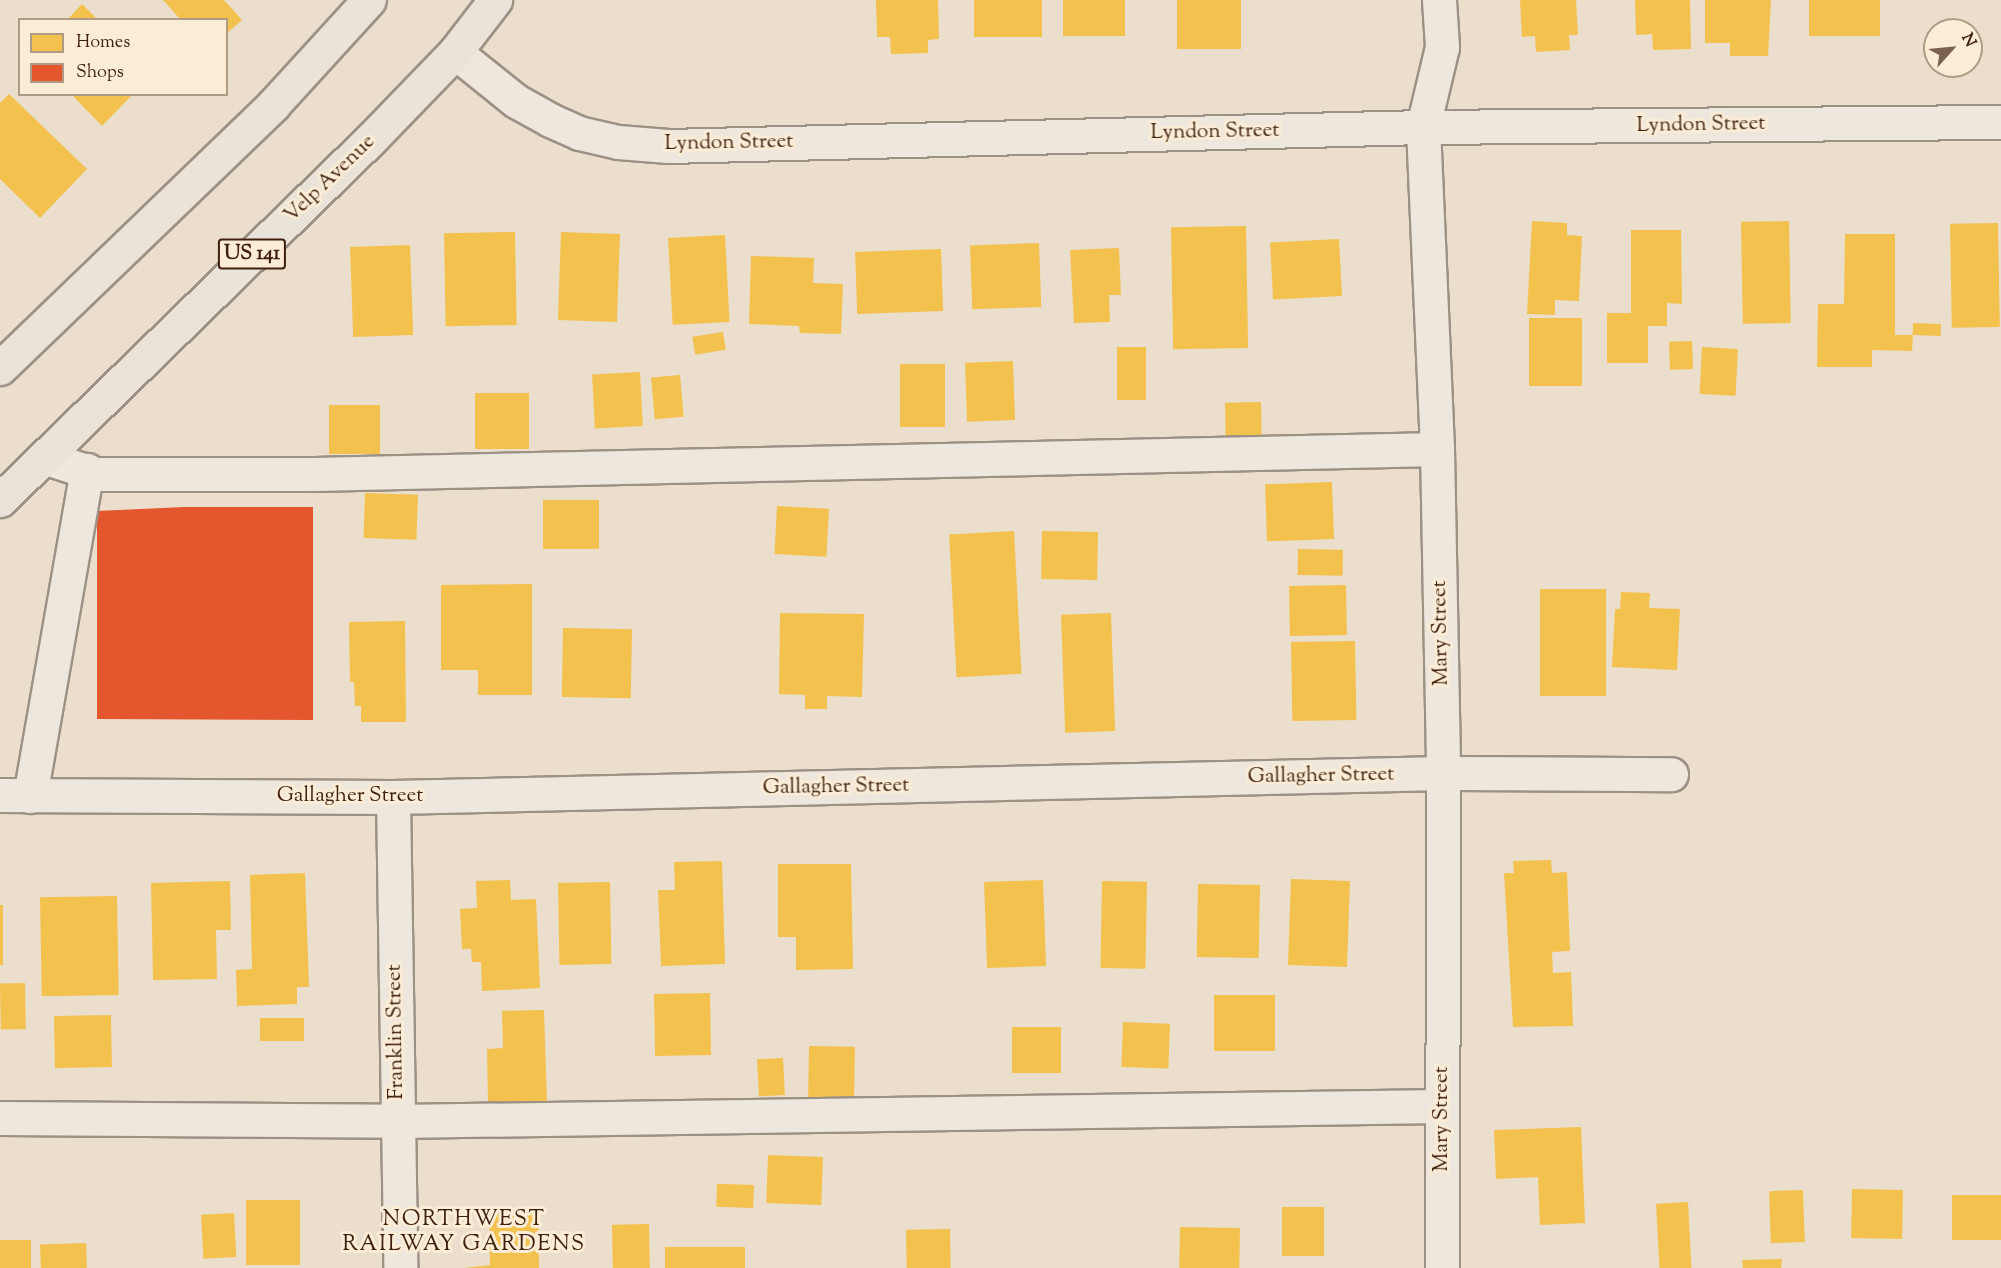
<!DOCTYPE html>
<html>
<head>
<meta charset="utf-8">
<style>
	body { margin:0 }
	#map { position:relative; width:2001px; height:1268px; overflow:hidden; background:#ebdecc; font-family:"Sorts Mill Goudy",serif }
	div>[style] { position:absolute }
	.homes>* { inset:0; background:#f2c14e; transform-origin:0 0 }
	.shops>* { inset:0; background:#e4572e }
	.roads { filter:drop-shadow(2px 0 #9c9185) drop-shadow(-2px 0 #9c9185) drop-shadow(0 2px #9c9185) drop-shadow(0 -2px #9c9185) }
	.minor>* { height:33px; margin:-16.5px; padding:0 16.5px; transform-origin:16.5px; border-radius:16.5px; background:#eee7de }
	.major>* { height:33px; margin:-16.5px; padding:0 16.5px; transform-origin:16.5px; border-radius:16.5px; background:#eae3d9 }
	span { translate:-50% -50%; white-space:nowrap; text-align:center; line-height:1.15; -webkit-text-stroke:6px #faecd5; paint-order:stroke }
	.shield-label span { padding:2px 4px; background:#faecd5; border:2px solid; border-radius:4px; -webkit-text-stroke-width:0 }
	.shield-label { font-size:20px; color:#3f1f0e; font-weight:700 }
	.street-label { font-size:21px; color:#3f1f0e }
	.neighbourhood-label { font-size:22px; color:#3f1f0e; letter-spacing:1.5px }
	.legend { position:absolute; left:18px; top:18px; width:210px; height:78px; box-sizing:border-box; background:#faecd5; border:2px solid #af9a85; margin:0; padding:8px 10px; list-style:none; font-size:18px; color:#3f1f0e }
	.legend li { display:flex; align-items:center; gap:12px; height:30px }
	.legend b { width:30px; border:2px solid #af9a85 }
	.north { position:absolute; left:1923px; top:18px; width:60px; height:60px; box-sizing:border-box; background:#faecd5; border:2px solid #af9a85; border-radius:50%; rotate:63deg; font-size:16px; font-weight:700; line-height:24px; text-align:center; color:#3f1f0e }
	.north::after { content:''; display:block; margin:auto; width:21px; height:27px; background:#7b6250; clip-path:polygon(50% 0,100% 100%,50% 72%,0 100%) }
</style>
</head>
<body>
<div id="map">
	<div class="homes">
		<div style="clip-path:polygon(163px 0,224px 0,242px 20px,226px 34px,226px 20px,181px 20px)"></div>
		<div style="clip-path:polygon(876px 0,938px 0,939px 39px,928px 40px,928px 53px,891px 54px,890px 37px,877px 37px)"></div>
		<div style="left:974px;top:0;width:68px;height:37px"></div>
		<div style="left:1063px;top:0;width:62px;height:36px"></div>
		<div style="left:1177px;top:0;width:64px;height:49px"></div>
		<div style="clip-path:polygon(1520px 0,1576px 0,1578px 35px,1569px 35px,1570px 50px,1536px 52px,1535px 36px,1522px 37px)"></div>
		<div style="clip-path:polygon(1635px 0,1690px 0,1691px 49px,1653px 50px,1652px 34px,1636px 35px)"></div>
		<div style="clip-path:polygon(1705px 0,1771px 0,1768px 56px,1730px 56px,1730px 43px,1705px 43px)"></div>
		<div style="left:1809px;top:0;width:71px;height:36px"></div>
		<div style="clip-path:polygon(82px 4px,98px 20px,67px 20px)"></div>
		<div style="clip-path:polygon(9px 94px,87px 169px,40px 218px,0 179px,0 103px)"></div>
		<div style="clip-path:polygon(71px 94px,133px 94px,102px 126px)"></div>
		<div style="clip-path:polygon(1532px 221px,1567px 223px,1567px 235px,1582px 236px,1579px 301px,1555px 300px,1555px 315px,1527px 314px)"></div>
		<div style="left:1789px;top:221px;width:102px;height:48px;rotate:89deg"></div>
		<div style="left:1998px;top:223px;width:104px;height:48px;rotate:89deg"></div>
		<div style="left:1246px;top:226px;width:122px;height:75px;rotate:89deg"></div>
		<div style="clip-path:polygon(1631px 230px,1681px 230px,1682px 304px,1667px 303px,1667px 326px,1648px 326px,1648px 363px,1607px 363px,1607px 313px,1631px 313px)"></div>
		<div style="left:515px;top:232px;width:93px;height:71px;rotate:89deg"></div>
		<div style="left:561px;top:232px;width:59px;height:88px;rotate:2deg"></div>
		<div style="clip-path:polygon(1845px 234px,1895px 234px,1895px 335px,1913px 335px,1912px 351px,1872px 350px,1872px 367px,1817px 367px,1818px 304px,1844px 304px)"></div>
		<div style="left:725px;top:235px;width:87px;height:57px;rotate:87deg"></div>
		<div style="left:1339px;top:239px;width:57px;height:69px;rotate:87deg"></div>
		<div style="left:1039px;top:243px;width:64px;height:69px;rotate:88deg"></div>
		<div style="left:410px;top:245px;width:90px;height:60px;rotate:88deg"></div>
		<div style="clip-path:polygon(1119px 248px,1121px 295px,1109px 295px,1110px 322px,1074px 323px,1070px 250px)"></div>
		<div style="left:941px;top:249px;width:62px;height:86px;rotate:88deg"></div>
		<div style="clip-path:polygon(751px 256px,814px 258px,813px 283px,843px 284px,841px 334px,800px 333px,799px 326px,749px 324px)"></div>
		<div style="left:1529px;top:318px;width:53px;height:68px"></div>
		<div style="left:1913px;top:323px;width:28px;height:12px;rotate:2deg"></div>
		<div style="left:723px;top:332px;width:18px;height:31px;rotate:81deg"></div>
		<div style="left:1692px;top:341px;width:28px;height:23px;rotate:88deg"></div>
		<div style="left:1117px;top:347px;width:29px;height:53px"></div>
		<div style="left:1702px;top:347px;width:36px;height:47px;rotate:3deg"></div>
		<div style="left:1013px;top:361px;width:59px;height:48px;rotate:88deg"></div>
		<div style="left:900px;top:364px;width:45px;height:63px"></div>
		<div style="left:640px;top:372px;width:54px;height:48px;rotate:87deg"></div>
		<div style="left:680px;top:375px;width:42px;height:29px;rotate:85deg"></div>
		<div style="left:475px;top:393px;width:54px;height:56px"></div>
		<div style="left:1261px;top:402px;width:41px;height:36px;rotate:89deg"></div>
		<div style="left:329px;top:405px;width:51px;height:49px"></div>
		<div style="left:1332px;top:482px;width:57px;height:67px;rotate:88deg"></div>
		<div style="left:365px;top:493px;width:53px;height:45px;rotate:2deg"></div>
		<div style="left:543px;top:500px;width:56px;height:49px"></div>
		<div style="left:777px;top:506px;width:52px;height:48px;rotate:3deg"></div>
		<div style="left:1014px;top:531px;width:143px;height:65px;rotate:87deg"></div>
		<div style="left:1042px;top:531px;width:56px;height:48px;rotate:1deg"></div>
		<div style="left:1298px;top:549px;width:45px;height:26px;rotate:1deg"></div>
		<div style="clip-path:polygon(532px 584px,532px 695px,478px 695px,478px 670px,441px 670px,441px 585px)"></div>
		<div style="left:1346px;top:585px;width:50px;height:57px;rotate:89deg"></div>
		<div style="left:1540px;top:589px;width:66px;height:107px"></div>
		<div style="clip-path:polygon(1621px 592px,1650px 593px,1649px 608px,1680px 609px,1677px 670px,1612px 667px,1615px 609px,1620px 609px)"></div>
		<div style="clip-path:polygon(780px 613px,864px 614px,862px 697px,827px 696px,827px 709px,805px 709px,805px 695px,779px 694px)"></div>
		<div style="left:1111px;top:613px;width:118px;height:50px;rotate:88deg"></div>
		<div style="clip-path:polygon(405px 621px,406px 722px,361px 722px,361px 706px,355px 706px,354px 682px,350px 682px,349px 622px)"></div>
		<div style="left:563px;top:628px;width:69px;height:69px;rotate:1deg"></div>
		<div style="left:1355px;top:641px;width:79px;height:64px;rotate:89deg"></div>
		<div style="clip-path:polygon(1551px 860px,1552px 873px,1567px 872px,1570px 951px,1552px 952px,1553px 973px,1571px 972px,1573px 1026px,1513px 1027px,1504px 873px,1514px 873px,1513px 861px)"></div>
		<div style="clip-path:polygon(722px 861px,725px 964px,661px 966px,658px 890px,675px 890px,674px 862px)"></div>
		<div style="clip-path:polygon(778px 864px,851px 864px,853px 969px,796px 970px,796px 937px,778px 937px)"></div>
		<div style="clip-path:polygon(305px 873px,309px 987px,297px 987px,297px 1004px,237px 1006px,236px 970px,252px 969px,250px 875px)"></div>
		<div style="left:1291px;top:879px;width:59px;height:86px;rotate:2deg"></div>
		<div style="clip-path:polygon(510px 880px,511px 900px,536px 899px,540px 988px,482px 991px,481px 962px,472px 962px,471px 949px,462px 949px,460px 909px,477px 908px,476px 881px)"></div>
		<div style="left:1043px;top:880px;width:86px;height:59px;rotate:88deg"></div>
		<div style="clip-path:polygon(230px 881px,231px 930px,216px 930px,217px 979px,153px 980px,151px 883px)"></div>
		<div style="left:1102px;top:881px;width:45px;height:87px;rotate:1deg"></div>
		<div style="left:610px;top:882px;width:82px;height:52px;rotate:89deg"></div>
		<div style="left:1198px;top:884px;width:62px;height:73px;rotate:1deg"></div>
		<div style="left:117px;top:896px;width:99px;height:77px;rotate:89deg"></div>
		<div style="left:0;top:905px;width:3px;height:60px"></div>
		<div style="left:25px;top:983px;width:46px;height:25px;rotate:89deg"></div>
		<div style="left:710px;top:993px;width:62px;height:56px;rotate:89deg"></div>
		<div style="left:1214px;top:995px;width:61px;height:56px"></div>
		<div style="clip-path:polygon(544px 1010px,547px 1101px,488px 1103px,487px 1049px,503px 1048px,502px 1011px)"></div>
		<div style="left:111px;top:1015px;width:52px;height:57px;rotate:89deg"></div>
		<div style="left:260px;top:1018px;width:44px;height:23px"></div>
		<div style="left:1123px;top:1022px;width:47px;height:45px;rotate:2deg"></div>
		<div style="left:1012px;top:1027px;width:49px;height:46px"></div>
		<div style="left:809px;top:1046px;width:46px;height:55px;rotate:1deg"></div>
		<div style="left:783px;top:1058px;width:37px;height:26px;rotate:87deg"></div>
		<div style="clip-path:polygon(1581px 1127px,1585px 1223px,1540px 1225px,1538px 1177px,1496px 1179px,1494px 1130px)"></div>
		<div style="left:768px;top:1155px;width:55px;height:48px;rotate:2deg"></div>
		<div style="left:754px;top:1185px;width:23px;height:37px;rotate:92deg"></div>
		<div style="left:1852px;top:1189px;width:51px;height:49px;rotate:1deg"></div>
		<div style="left:1803px;top:1190px;width:52px;height:34px;rotate:88deg"></div>
		<div style="left:1952px;top:1195px;width:49px;height:45px"></div>
		<div style="left:246px;top:1200px;width:54px;height:65px"></div>
		<div style="left:1688px;top:1202px;width:66px;height:32px;rotate:87deg"></div>
		<div style="left:1282px;top:1207px;width:42px;height:49px"></div>
		<div style="left:234px;top:1213px;width:44px;height:33px;rotate:87deg"></div>
		<div style="clip-path:polygon(489px 1213px,538px 1213px,539px 1268px,464px 1268px,490px 1265px)"></div>
		<div style="left:649px;top:1224px;width:44px;height:37px;rotate:89deg"></div>
		<div style="left:1180px;top:1227px;width:60px;height:41px;rotate:1deg"></div>
		<div style="left:950px;top:1229px;width:39px;height:44px;rotate:89deg"></div>
		<div style="left:0;top:1240px;width:31px;height:28px"></div>
		<div style="left:86px;top:1243px;width:25px;height:46px;rotate:88deg"></div>
		<div style="left:745px;top:1247px;width:21px;height:80px;rotate:90deg"></div>
		<div style="clip-path:polygon(1782px 1259px,1781px 1268px,1743px 1268px,1742px 1260px)"></div>
	</div>
	<div class="shops">
		<div style="clip-path:polygon(184px 507px,313px 507px,313px 720px,97px 719px,97px 511px)"></div>
	</div>
	<div class="roads">
		<div class="minor">
			<div style="left:1439px;top:0;width:47px;rotate:86.3deg"></div>
			<div style="left:1442px;top:47px;width:82px;rotate:103.4deg"></div>
			<div style="left:1423px;top:127px;width:322px;rotate:87.5deg"></div>
			<div style="left:1437px;top:449px;width:324px;rotate:88.9deg"></div>
			<div style="left:1443px;top:773px;width:495px;rotate:90.1deg"></div>
			<div style="left:455px;top:52px;width:78px;rotate:38.8deg"></div>
			<div style="left:516px;top:101px;width:39px;rotate:29deg"></div>
			<div style="left:550px;top:120px;width:32px;rotate:24deg"></div>
			<div style="left:579px;top:133px;width:40px;rotate:13deg"></div>
			<div style="left:618px;top:142px;width:50px;rotate:4.6deg"></div>
			<div style="left:668px;top:146px;width:755px;rotate:-1.44deg"></div>
			<div style="left:1423px;top:127px;width:578px;rotate:-0.5deg"></div>
			<div style="left:44px;top:457px;width:54px;rotate:18.4deg"></div>
			<div style="left:95px;top:474px;width:219px"></div>
			<div style="left:314px;top:474px;width:1123px;rotate:-1.28deg"></div>
			<div style="left:0;top:795px;width:393px;rotate:0.3deg"></div>
			<div style="left:393px;top:797px;width:1050px;rotate:-1.31deg"></div>
			<div style="left:1443px;top:773px;width:228px;rotate:0.3deg"></div>
			<div style="left:30px;top:796px;width:331px;rotate:-80.1deg"></div>
			<div style="left:393px;top:797px;width:471px;rotate:89.1deg"></div>
			<div style="left:0;top:1118px;width:398px;rotate:0.4deg"></div>
			<div style="left:398px;top:1121px;width:1044px;rotate:-0.82deg"></div>
		</div>
		<div class="major">
			<div style="left:0;top:368px;width:379px;rotate:-43.9deg"></div>
			<div style="left:273px;top:105px;width:142px;rotate:-47.6deg"></div>
			<div style="left:0;top:500px;width:519px;rotate:-44.22deg"></div>
			<div style="left:372px;top:138px;width:120px;rotate:-46deg"></div>
			<div style="left:455px;top:52px;width:66px;rotate:-52.4deg"></div>
		</div>
	</div>
	<div class="shield-label">
		<span style="left:252px;top:254px">US 141</span>
	</div>
	<div class="street-label">
		<span style="left:1701px;top:125px;rotate:-1deg">Lyndon Street</span>
		<span style="left:1215px;top:132px;rotate:-1deg">Lyndon Street</span>
		<span style="left:729px;top:143px;rotate:-1deg">Lyndon Street</span>
		<span style="left:330px;top:179px;rotate:-44deg">Velp Avenue</span>
		<span style="left:1441px;top:633px;rotate:-91deg">Mary Street</span>
		<span style="left:1321px;top:776px;rotate:-1deg">Gallagher Street</span>
		<span style="left:836px;top:787px;rotate:-1deg">Gallagher Street</span>
		<span style="left:350px;top:796px">Gallagher Street</span>
		<span style="left:396px;top:1032px;rotate:-91deg">Franklin Street</span>
		<span style="left:1442px;top:1119px;rotate:-90deg">Mary Street</span>
	</div>
	<div class="neighbourhood-label">
		<span style="left:464px;top:1233px">NORTHWEST<br>RAILWAY GARDENS</span>
	</div>
	<ul class="legend">
	<li><b style="height:16px;background:#f2c14e"></b>Homes</li>
	<li><b style="height:16px;background:#e4572e"></b>Shops</li>
	</ul>
	<div class="north">N</div>
</div>
</body>
</html>
